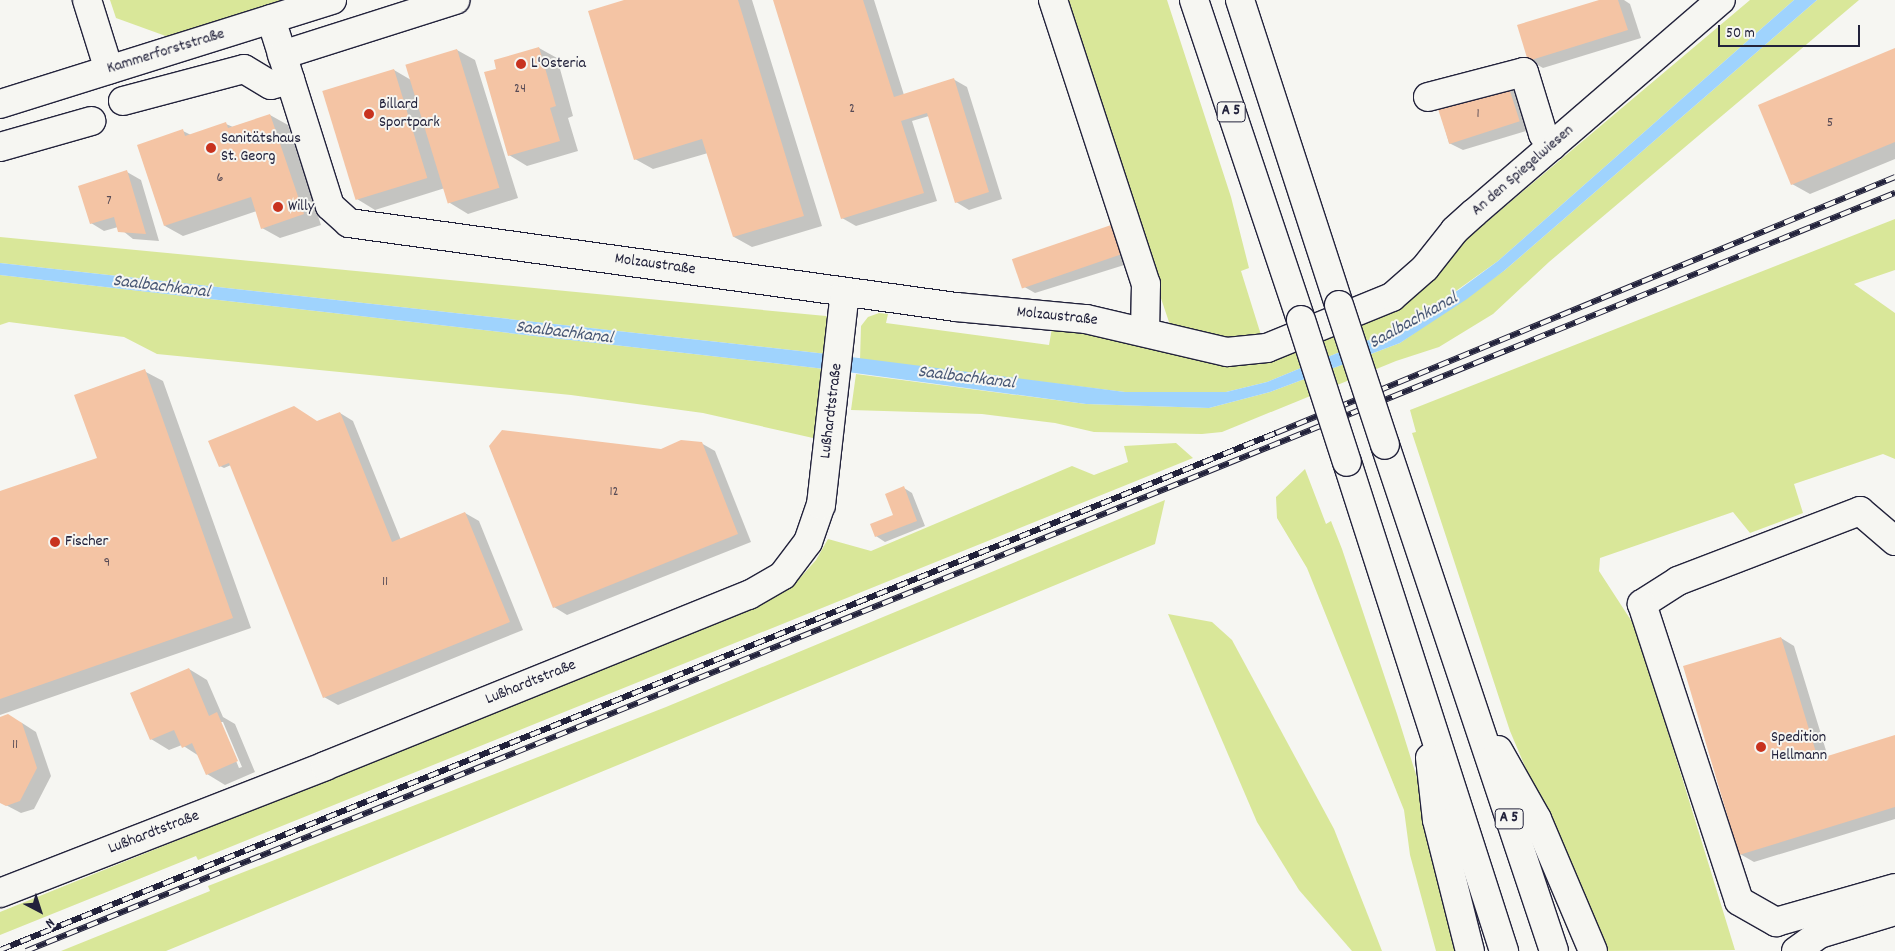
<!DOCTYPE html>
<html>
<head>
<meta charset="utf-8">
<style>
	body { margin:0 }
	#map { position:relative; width:1895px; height:951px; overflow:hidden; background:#f6f6f2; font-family:Dekko,sans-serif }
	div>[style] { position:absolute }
	.green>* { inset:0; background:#d9e799 }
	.water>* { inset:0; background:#9fd3fd }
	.shadow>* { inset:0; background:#0003 }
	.building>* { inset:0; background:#f4c4a4; transform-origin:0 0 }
	.roads { filter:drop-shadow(1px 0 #22223b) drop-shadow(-1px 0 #22223b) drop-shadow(0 1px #22223b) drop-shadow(0 -1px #22223b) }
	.minor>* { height:28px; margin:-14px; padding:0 14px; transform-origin:14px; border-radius:14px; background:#f6f6f2 }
	.highway>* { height:28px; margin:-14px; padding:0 14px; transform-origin:14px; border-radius:14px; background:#f6f6f2 }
	.rail>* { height:5.5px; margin-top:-2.75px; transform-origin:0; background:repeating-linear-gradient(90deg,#f6f6f2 0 11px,#22223b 0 22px); box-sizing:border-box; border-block:1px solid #22223b }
	.bridges { filter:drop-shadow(1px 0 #22223b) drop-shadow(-1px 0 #22223b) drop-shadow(0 1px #22223b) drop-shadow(0 -1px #22223b) }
	.highway-bridge>* { height:28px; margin:-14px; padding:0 14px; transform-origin:14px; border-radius:14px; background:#f6f6f2 }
	.dots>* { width:14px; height:14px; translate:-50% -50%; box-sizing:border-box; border:2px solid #f6f6f2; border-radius:50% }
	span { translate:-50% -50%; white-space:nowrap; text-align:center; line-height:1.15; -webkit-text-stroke:4px #f6f6f2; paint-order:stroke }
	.number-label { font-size:14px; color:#564a55 }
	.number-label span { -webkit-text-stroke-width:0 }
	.shield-label span { padding:1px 4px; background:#f6f6f2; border:1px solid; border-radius:4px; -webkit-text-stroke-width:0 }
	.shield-label { font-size:15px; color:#22223b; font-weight:700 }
	.street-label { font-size:16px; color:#22223b }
	.poi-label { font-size:16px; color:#22223b }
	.left { translate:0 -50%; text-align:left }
	.water-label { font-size:18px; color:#485775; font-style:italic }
	.north { position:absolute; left:15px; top:886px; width:50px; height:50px; -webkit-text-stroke:4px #f6f6f2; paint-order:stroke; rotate:140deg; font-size:14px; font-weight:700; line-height:20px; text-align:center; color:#22223b }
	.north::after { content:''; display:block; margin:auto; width:18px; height:22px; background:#22223b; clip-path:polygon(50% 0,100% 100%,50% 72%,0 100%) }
	.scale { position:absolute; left:1718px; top:25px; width:142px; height:22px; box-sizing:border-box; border:2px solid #22223b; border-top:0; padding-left:6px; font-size:15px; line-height:18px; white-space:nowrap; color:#22223b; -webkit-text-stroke:4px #f6f6f2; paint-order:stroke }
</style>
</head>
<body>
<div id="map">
	<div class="green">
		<div style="clip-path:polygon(110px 0,300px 0,174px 39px,116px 18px)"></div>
		<div style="clip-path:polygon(1060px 0,1167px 0,1231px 197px,1249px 268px,1241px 271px,1261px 335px,1233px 340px,1170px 325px)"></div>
		<div style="clip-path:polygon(1750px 0,1794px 0,1498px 261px,1425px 313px,1391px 331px,1267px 382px,1226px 392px,1125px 392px,860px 360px,861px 326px,868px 317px,879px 313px,888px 314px,886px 323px,1049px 345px,1052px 328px,1094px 334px,1219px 361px,1444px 258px)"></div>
		<div style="clip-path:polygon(1817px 0,1859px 0,1549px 262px,1493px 314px,1439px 347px,1396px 361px,1222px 432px,1202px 434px,1094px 432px,1055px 423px,982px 414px,851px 410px,856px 374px,1086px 404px,1209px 408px,1270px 392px,1400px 343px,1505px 270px)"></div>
		<div style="clip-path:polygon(1895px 219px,1895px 270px,1854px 284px,1895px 313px,1895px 459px,1883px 454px,1794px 484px,1803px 513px,1750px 533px,1733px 512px,1600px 558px,1599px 571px,1636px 628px,1735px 950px,1603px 951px,1510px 731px,1412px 433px,1416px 432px,1410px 410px)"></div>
		<div style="clip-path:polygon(0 237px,826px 316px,832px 321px,827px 354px,0 263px)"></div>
		<div style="clip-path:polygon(0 275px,825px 369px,820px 435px,813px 438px,703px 413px,571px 395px,157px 354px,124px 337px,9px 322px,0 325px)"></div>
		<div style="clip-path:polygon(1176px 443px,1193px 458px,198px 860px,196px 856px,0 935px,0 912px,761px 604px,800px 578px,816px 560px,828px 539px,871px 551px,1072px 466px,1094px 475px,1128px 462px,1124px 446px)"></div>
		<div style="clip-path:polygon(1305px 469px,1326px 524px,1331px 521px,1342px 549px,1397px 714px,1423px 797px,1462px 951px,1436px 951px,1410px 855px,1404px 810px,1307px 568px,1277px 518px,1276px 497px)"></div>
		<div style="clip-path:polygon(1165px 500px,1155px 544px,166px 951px,61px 951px,210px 891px,208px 886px,666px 707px)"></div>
		<div style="clip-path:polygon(1168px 614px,1212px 622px,1232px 640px,1334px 829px,1382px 951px,1352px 951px,1299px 890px,1257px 822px)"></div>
	</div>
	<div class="water">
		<div style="clip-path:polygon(1794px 0,1817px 0,1505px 270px,1467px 299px,1400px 343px,1270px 392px,1209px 408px,1086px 404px,825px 369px,0 275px,0 263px,827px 354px,1125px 392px,1226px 392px,1267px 382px,1391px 331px,1460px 289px,1498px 261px)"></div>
	</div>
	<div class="shadow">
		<div style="clip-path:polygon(628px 0,752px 0,822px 226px,752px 247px,734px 237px,708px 153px,653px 169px,635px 159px)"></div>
		<div style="clip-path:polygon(774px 0,874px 0,904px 95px,953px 79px,967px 87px,1002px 199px,969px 210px,956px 202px,929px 116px,912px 121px,937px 201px,856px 226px,842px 218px)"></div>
		<div style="clip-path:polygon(1603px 0,1624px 0,1630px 4px,1641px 38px,1543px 68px,1529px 60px)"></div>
		<div style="clip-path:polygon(539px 48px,557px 58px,573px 116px,568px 118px,578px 151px,527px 166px,509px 155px,498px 70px)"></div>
		<div style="clip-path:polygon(457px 50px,475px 60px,518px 198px,468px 214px,450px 203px,445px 188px,375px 210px,357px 199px,394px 70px,411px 80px)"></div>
		<div style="clip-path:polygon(1895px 50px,1895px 159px,1810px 194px,1792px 184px)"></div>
		<div style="clip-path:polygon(1508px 86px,1522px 94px,1533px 129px,1463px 150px,1449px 143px,1439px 108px)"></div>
		<div style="clip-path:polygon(270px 115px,288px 125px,321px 225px,280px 238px,262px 228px,257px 211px,183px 236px,165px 226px,183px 131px,191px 135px,226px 124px,233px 127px)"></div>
		<div style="clip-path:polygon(127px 172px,141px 180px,159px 241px,133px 239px,118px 227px,104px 231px,91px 223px)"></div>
		<div style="clip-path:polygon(1114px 225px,1137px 261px,1035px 293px,1021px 285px)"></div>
		<div style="clip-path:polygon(144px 371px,163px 381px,251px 628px,0 715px,0 492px,97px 459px)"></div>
		<div style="clip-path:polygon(340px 413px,353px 421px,401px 540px,465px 513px,479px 521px,523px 630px,338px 705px,324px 697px,231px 465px,224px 468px,220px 466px)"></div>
		<div style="clip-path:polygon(701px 443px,715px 451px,751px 542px,567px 615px,554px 607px,662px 450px)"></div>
		<div style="clip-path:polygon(904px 488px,912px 493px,925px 526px,885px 542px,876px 536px,895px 516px)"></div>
		<div style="clip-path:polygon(1781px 638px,1794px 646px,1828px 757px,1895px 737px,1895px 819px,1754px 862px,1740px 854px)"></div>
		<div style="clip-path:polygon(evenodd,189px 669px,207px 680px,223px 717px,235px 724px,255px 772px,225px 785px,207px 774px,199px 756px,182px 745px,169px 750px,151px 739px,189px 669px,220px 722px,223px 722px,242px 767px,239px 768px,220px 722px)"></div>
		<div style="clip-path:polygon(0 718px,22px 723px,36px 732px,51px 776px,34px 809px,21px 813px,0 802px)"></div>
	</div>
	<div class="building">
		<div style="clip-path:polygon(624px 0,738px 0,804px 216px,733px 237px,702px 139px,634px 160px,588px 11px)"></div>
		<div style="clip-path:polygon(773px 0,863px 0,894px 97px,954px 78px,989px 192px,955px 203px,927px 113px,901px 121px,924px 193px,841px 219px)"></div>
		<div style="clip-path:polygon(1599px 0,1618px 0,1628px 30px,1528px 61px,1517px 25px)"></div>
		<div style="clip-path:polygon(539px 47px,556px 106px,550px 108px,560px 141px,508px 156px,484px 72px,496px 69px,494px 60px)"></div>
		<div style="clip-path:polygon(1895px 48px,1895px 142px,1791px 185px,1758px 105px)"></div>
		<div style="left:457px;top:49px;width:145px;height:54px;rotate:73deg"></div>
		<div style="left:394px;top:69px;width:114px;height:75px;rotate:73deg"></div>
		<div style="left:1508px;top:85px;width:38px;height:74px;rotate:72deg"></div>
		<div style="clip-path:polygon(270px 114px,304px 214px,261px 229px,251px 197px,164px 226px,137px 145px,183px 129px,185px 136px,226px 122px,228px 128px)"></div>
		<div style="clip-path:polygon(127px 170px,146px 234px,118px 232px,114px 217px,90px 224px,78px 186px)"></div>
		<div style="left:1114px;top:224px;width:31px;height:108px;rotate:71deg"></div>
		<div style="clip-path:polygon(145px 369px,233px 618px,0 699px,0 491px,97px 458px,74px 395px)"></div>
		<div style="clip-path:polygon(294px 406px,317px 421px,340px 412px,392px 542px,465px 512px,510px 622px,323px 698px,229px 463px,219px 467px,208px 441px)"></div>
		<div style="clip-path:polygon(502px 430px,661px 449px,681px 440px,702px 442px,738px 534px,553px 608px,489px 446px)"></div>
		<div style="clip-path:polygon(904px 486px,917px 521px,875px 537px,870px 524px,893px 515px,885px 494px)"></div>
		<div style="clip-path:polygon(1781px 637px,1818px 759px,1895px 735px,1895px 807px,1739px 855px,1683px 666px)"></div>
		<div style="clip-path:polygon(189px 668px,209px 716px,217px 712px,238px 761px,206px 775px,192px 743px,182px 748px,174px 730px,150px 740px,130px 693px)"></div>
		<div style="clip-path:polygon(8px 714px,22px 723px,37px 768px,20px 801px,6px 806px,0 803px,0 717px)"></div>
	</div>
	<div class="roads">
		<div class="minor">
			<div style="left:87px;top:0;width:73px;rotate:72.6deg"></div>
			<div style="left:1053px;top:0;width:299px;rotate:71.9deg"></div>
			<div style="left:1146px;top:284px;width:46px;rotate:91.2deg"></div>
			<div style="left:271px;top:19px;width:196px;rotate:72.5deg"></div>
			<div style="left:330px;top:206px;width:25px;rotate:42deg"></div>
			<div style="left:349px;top:223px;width:613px;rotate:7.88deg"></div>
			<div style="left:956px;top:307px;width:131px;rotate:5.3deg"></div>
			<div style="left:1086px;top:319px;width:145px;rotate:13.2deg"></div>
			<div style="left:1227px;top:352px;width:40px;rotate:-5.7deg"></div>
			<div style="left:1267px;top:348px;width:135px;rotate:-22.2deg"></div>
			<div style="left:1392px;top:297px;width:44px;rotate:-41.3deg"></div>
			<div style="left:1425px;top:268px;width:48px;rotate:-51.7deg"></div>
			<div style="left:1455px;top:230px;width:25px;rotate:-42deg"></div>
			<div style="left:1474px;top:213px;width:326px;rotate:-40.8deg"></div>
			<div style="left:282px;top:55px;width:182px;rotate:-17.6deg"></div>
			<div style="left:1428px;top:97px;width:99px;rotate:-14.6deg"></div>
			<div style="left:1524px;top:72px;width:65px;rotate:73deg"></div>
			<div style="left:1543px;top:134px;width:15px;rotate:53deg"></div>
			<div style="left:123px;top:101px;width:125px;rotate:-14.8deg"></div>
			<div style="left:244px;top:69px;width:31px;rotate:31deg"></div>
			<div style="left:271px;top:85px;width:20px;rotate:-15deg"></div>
			<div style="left:0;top:104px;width:348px;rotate:-17.4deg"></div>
			<div style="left:0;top:147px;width:95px;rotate:-15.9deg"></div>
			<div style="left:1895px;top:541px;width:46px;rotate:-139.4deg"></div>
			<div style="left:1860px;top:511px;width:195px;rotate:159deg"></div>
			<div style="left:1678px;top:581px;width:43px;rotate:147.4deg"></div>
			<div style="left:1642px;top:604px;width:312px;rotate:71.9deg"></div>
			<div style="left:1739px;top:901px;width:43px;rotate:29.6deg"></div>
			<div style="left:1776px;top:922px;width:124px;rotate:-15.9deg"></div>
			<div style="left:0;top:893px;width:349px;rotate:-21.3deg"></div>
			<div style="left:325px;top:766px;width:457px;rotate:-22deg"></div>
			<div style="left:749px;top:595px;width:39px;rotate:-30deg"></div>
			<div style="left:783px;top:575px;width:41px;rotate:-52.9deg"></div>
			<div style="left:808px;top:542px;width:39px;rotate:-71deg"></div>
			<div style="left:821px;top:505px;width:214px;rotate:-83.6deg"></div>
			<div style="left:1796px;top:951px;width:29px;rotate:-36deg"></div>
			<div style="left:1819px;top:934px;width:79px;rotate:-16.8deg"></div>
		</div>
		<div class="highway">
			<div style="left:1194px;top:0;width:337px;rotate:71.5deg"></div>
			<div style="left:1240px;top:0;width:321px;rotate:72deg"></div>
			<div style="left:1385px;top:445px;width:533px;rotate:71.53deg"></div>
			<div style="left:1347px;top:462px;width:514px;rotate:72.2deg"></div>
			<div style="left:1498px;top:750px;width:79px;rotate:60.5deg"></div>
			<div style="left:1537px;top:819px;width:143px;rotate:67deg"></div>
			<div style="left:1430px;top:758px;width:62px;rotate:83.6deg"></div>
			<div style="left:1437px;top:820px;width:135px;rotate:75.9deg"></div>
		</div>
	</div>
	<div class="rail">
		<div style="left:0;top:950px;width:1377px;rotate:-22.06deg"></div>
		<div style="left:1276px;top:433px;width:670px;rotate:-22.47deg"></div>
		<div style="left:26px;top:951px;width:2017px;rotate:-22.08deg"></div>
	</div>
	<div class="bridges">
		<div class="highway-bridge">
			<div style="left:1339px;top:305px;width:147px;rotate:71.8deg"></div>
			<div style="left:1301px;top:320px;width:149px;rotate:72.1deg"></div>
		</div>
	</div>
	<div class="dots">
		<div style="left:521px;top:64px;background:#c8321e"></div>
		<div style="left:369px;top:114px;background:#c8321e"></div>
		<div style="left:211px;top:148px;background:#c8321e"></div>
		<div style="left:278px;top:207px;background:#c8321e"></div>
		<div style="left:55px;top:542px;background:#c8321e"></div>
		<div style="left:1761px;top:747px;background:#c8321e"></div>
	</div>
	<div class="number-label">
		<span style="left:520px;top:89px">24</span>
		<span style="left:852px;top:109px">2</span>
		<span style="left:1478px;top:114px">1</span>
		<span style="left:1830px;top:123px">5</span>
		<span style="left:220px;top:178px">6</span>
		<span style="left:109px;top:201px">7</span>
		<span style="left:614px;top:492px">12</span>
		<span style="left:107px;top:563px">9</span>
		<span style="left:385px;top:582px">11</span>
		<span style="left:15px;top:745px">11</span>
	</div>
	<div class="shield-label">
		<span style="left:1231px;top:112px">A 5</span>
		<span style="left:1509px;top:819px">A 5</span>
	</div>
	<div class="street-label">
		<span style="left:166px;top:52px;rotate:-17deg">Kammerforststraße</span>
		<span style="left:1523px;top:171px;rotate:-41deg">An den Spiegelwiesen</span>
		<span style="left:655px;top:265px;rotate:8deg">Molzaustraße</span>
		<span style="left:1057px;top:317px;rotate:6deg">Molzaustraße</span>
		<span style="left:832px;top:411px;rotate:-83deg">Lußhardtstraße</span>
		<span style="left:531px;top:683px;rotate:-22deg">Lußhardtstraße</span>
		<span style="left:154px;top:833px;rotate:-21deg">Lußhardtstraße</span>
	</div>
	<div class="poi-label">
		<span class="left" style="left:531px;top:64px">L'Osteria</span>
		<span class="left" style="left:379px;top:114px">Billard<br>Sportpark</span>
		<span class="left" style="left:221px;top:148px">Sanitätshaus<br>St. Georg</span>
		<span class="left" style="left:288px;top:207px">Willy</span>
		<span class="left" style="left:65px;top:542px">Fischer</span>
		<span class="left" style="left:1771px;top:747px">Spedition<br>Hellmann</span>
	</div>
	<div class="water-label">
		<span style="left:161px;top:288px;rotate:7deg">Saalbachkanal</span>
		<span style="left:1414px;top:322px;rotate:-29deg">Saalbachkanal</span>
		<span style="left:564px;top:334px;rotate:7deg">Saalbachkanal</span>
		<span style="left:966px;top:379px;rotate:7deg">Saalbachkanal</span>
	</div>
	<div class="north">N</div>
	<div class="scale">50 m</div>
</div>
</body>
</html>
